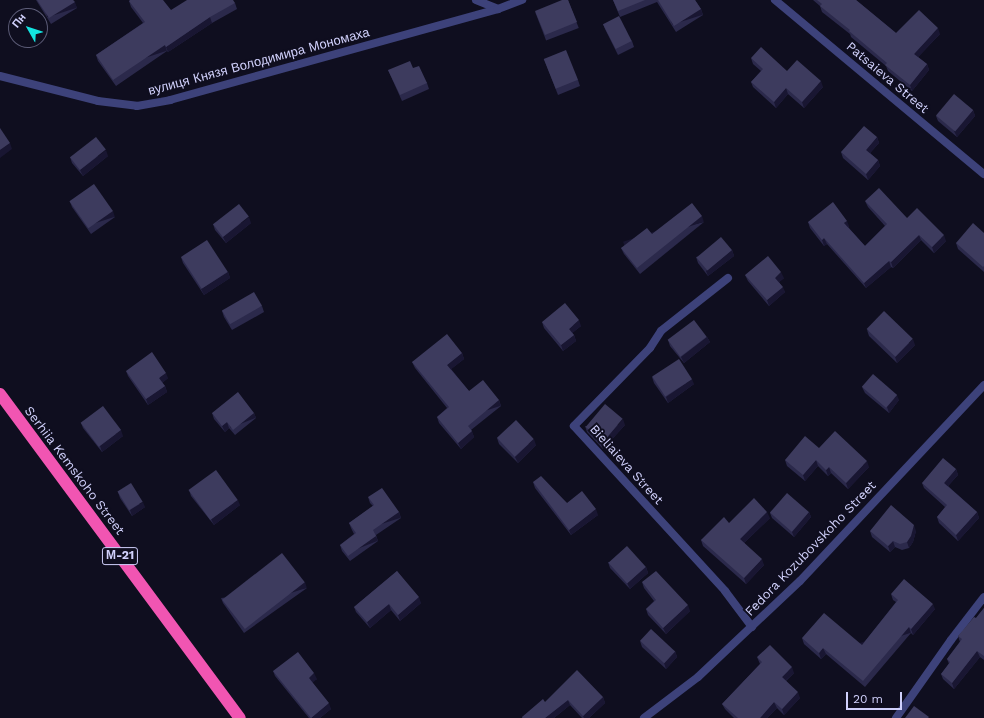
<!DOCTYPE html>
<html>
<head>
<meta charset="utf-8">
<style>
	body { margin:0 }
	#map { position:relative; width:984px; height:718px; overflow:hidden; background:#0f0e1f; font-family:"Work Sans",sans-serif }
	div>[style] { position:absolute }
	.street>* { height:8px; margin:-4px; padding:0 4px; transform-origin:4px; border-radius:4px; background:#3d427a }
	.highway>* { height:12px; margin:-6px; padding:0 6px; transform-origin:6px; border-radius:6px; background:#f155b2 }
	.wall>* { inset:0; background:#2b294b; transform-origin:0 0 }
	.shaded-wall>* { inset:0; background:#191632; transform-origin:0 0 }
	.building>* { inset:0; background:#3d3b5e; transform-origin:0 0 }
	span { translate:-50% -50%; white-space:nowrap; text-align:center; line-height:1.15; -webkit-text-stroke:4px #0f0e1f; paint-order:stroke }
	.shield-label span { padding:1px 3px; background:#0f0e1f; border:1px solid; border-radius:3px; -webkit-text-stroke-width:0 }
	.shield-label { font-size:12px; color:#d0d0fb; font-weight:700 }
	.street-label { font-size:13px; color:#d0d0fb }
	.north { position:absolute; left:8px; top:8px; width:40px; height:40px; box-sizing:border-box; background:#0f0e1f; border:1px solid #5c5c77; border-radius:50%; rotate:309deg; font-size:11px; font-weight:700; line-height:16px; text-align:center; color:#d0d0fb }
	.north::after { content:''; display:block; margin:auto; width:14px; height:18px; background:#13e4e0; clip-path:polygon(50% 0,100% 100%,50% 72%,0 100%) }
	.scale { position:absolute; left:846px; top:692px; width:56px; height:18px; box-sizing:border-box; border:2px solid #d0d0fb; border-top:0; padding-left:5px; font-size:12px; line-height:14px; white-space:nowrap; color:#d0d0fb; -webkit-text-stroke:3px #0f0e1f; paint-order:stroke }
</style>
</head>
<body>
<div id="map">
	<div class="street">
		<div style="left:476px;top:0;width:24px;rotate:22deg"></div>
		<div style="left:775px;top:0;width:272px;rotate:39.8deg"></div>
		<div style="left:0;top:76px;width:101px;rotate:14.3deg"></div>
		<div style="left:98px;top:101px;width:39px;rotate:7deg"></div>
		<div style="left:137px;top:106px;width:34px;rotate:-10deg"></div>
		<div style="left:170px;top:100px;width:340px;rotate:-15.5deg"></div>
		<div style="left:498px;top:9px;width:26px;rotate:-21deg"></div>
		<div style="left:728px;top:278px;width:85px;rotate:141.7deg"></div>
		<div style="left:661px;top:331px;width:20px;rotate:123deg"></div>
		<div style="left:650px;top:348px;width:109px;rotate:134.3deg"></div>
		<div style="left:574px;top:426px;width:224px;rotate:47.5deg"></div>
		<div style="left:725px;top:591px;width:45px;rotate:53.1deg"></div>
		<div style="left:644px;top:718px;width:68px;rotate:-37.2deg"></div>
		<div style="left:698px;top:677px;width:140px;rotate:-43.3deg"></div>
		<div style="left:800px;top:581px;width:269px;rotate:-46.8deg"></div>
		<div style="left:896px;top:718px;width:95px;rotate:-54.8deg"></div>
		<div style="left:951px;top:640px;width:54px;rotate:-52.5deg"></div>
	</div>
	<div class="highway">
		<div style="left:0;top:394px;width:403px;rotate:53.5deg"></div>
	</div>
	<div class="wall">
		<div style="clip-path:polygon(36px 0,73px 0,77px 8px,51px 24px)"></div>
		<div style="left:568px;top:0;width:30px;height:35px;rotate:69deg"></div>
		<div style="clip-path:polygon(613px 0,695px 0,701px 9px,703px 15px,676px 32px,657px 2px,620px 17px)"></div>
		<div style="clip-path:polygon(813px 0,856px 0,896px 33px,940px 34px,918px 57px,927px 64px,929px 70px,912px 91px,888px 71px,886px 66px,851px 37px,850px 34px,822px 12px,820px 6px)"></div>
		<div style="clip-path:polygon(129px 1px,171px 10px,235px 3px,237px 9px,212px 23px,168px 52px,167px 51px,116px 86px,98px 61px,96px 55px,143px 23px,131px 7px)"></div>
		<div style="clip-path:polygon(603px 24px,632px 41px,634px 47px,618px 55px,605px 29px)"></div>
		<div style="clip-path:polygon(751px 58px,787px 71px,823px 87px,804px 108px,788px 94px,776px 108px,753px 87px,751px 82px,761px 71px,753px 64px)"></div>
		<div style="clip-path:polygon(544px 59px,578px 80px,580px 86px,558px 95px)"></div>
		<div style="clip-path:polygon(413px 68px,427px 83px,429px 89px,402px 101px,388px 70px)"></div>
		<div style="clip-path:polygon(973px 110px,975px 116px,957px 137px,938px 121px,936px 116px)"></div>
		<div style="clip-path:polygon(877px 137px,879px 143px,870px 153px,878px 160px,880px 166px,868px 180px,843px 158px,841px 152px)"></div>
		<div style="clip-path:polygon(108px 156px,83px 176px,72px 163px,70px 157px)"></div>
		<div style="clip-path:polygon(865px 201px,907px 218px,946px 241px,934px 253px,921px 240px,893px 268px,891px 267px,866px 288px,827px 244px,824px 246px,810px 228px,808px 222px,849px 226px,848px 227px,865px 246px,885px 226px,868px 207px)"></div>
		<div style="clip-path:polygon(70px 202px,115px 217px,91px 234px,72px 207px)"></div>
		<div style="clip-path:polygon(704px 222px,640px 274px,624px 254px,621px 248px,652px 234px)"></div>
		<div style="clip-path:polygon(251px 223px,226px 243px,215px 230px,213px 224px)"></div>
		<div style="clip-path:polygon(984px 233px,984px 272px,958px 249px,956px 243px)"></div>
		<div style="clip-path:polygon(732px 250px,734px 256px,708px 276px,698px 263px,696px 257px)"></div>
		<div style="clip-path:polygon(181px 257px,228px 272px,230px 278px,204px 295px,183px 263px)"></div>
		<div style="clip-path:polygon(745px 275px,784px 278px,779px 282px,785px 292px,769px 306px,748px 281px)"></div>
		<div style="clip-path:polygon(262px 306px,264px 312px,232px 330px,224px 317px,222px 311px)"></div>
		<div style="clip-path:polygon(542px 322px,581px 326px,572px 333px,574px 335px,576px 341px,563px 351px,544px 328px)"></div>
		<div style="clip-path:polygon(867px 330px,915px 345px,897px 363px,869px 336px)"></div>
		<div style="clip-path:polygon(707px 337px,710px 342px,684px 363px,670px 346px,668px 340px)"></div>
		<div style="clip-path:polygon(462px 353px,464px 359px,451px 369px,469px 391px,499px 400px,501px 406px,471px 430px,474px 437px,461px 449px,439px 423px,437px 417px,447px 408px,415px 368px,412px 362px)"></div>
		<div style="clip-path:polygon(126px 371px,168px 378px,162px 383px,165px 386px,167px 392px,148px 405px,128px 376px)"></div>
		<div style="clip-path:polygon(652px 377px,694px 384px,668px 403px,654px 383px)"></div>
		<div style="clip-path:polygon(862px 387px,899px 400px,889px 413px,865px 393px)"></div>
		<div style="clip-path:polygon(212px 413px,254px 413px,256px 418px,235px 435px,229px 428px,225px 432px,214px 419px)"></div>
		<div style="clip-path:polygon(81px 423px,123px 436px,102px 452px,83px 428px)"></div>
		<div style="clip-path:polygon(625px 425px,603px 449px,587px 432px,585px 426px)"></div>
		<div style="clip-path:polygon(497px 438px,536px 445px,518px 463px,499px 444px)"></div>
		<div style="clip-path:polygon(819px 448px,869px 467px,848px 489px,831px 473px,828px 476px,818px 466px,805px 481px,787px 466px,785px 460px)"></div>
		<div style="clip-path:polygon(956px 469px,958px 475px,948px 486px,977px 512px,979px 518px,958px 541px,939px 523px,937px 517px,945px 507px,924px 488px,922px 483px)"></div>
		<div style="clip-path:polygon(533px 482px,567px 503px,598px 515px,571px 535px,535px 488px)"></div>
		<div style="clip-path:polygon(189px 490px,240px 505px,214px 525px,191px 496px)"></div>
		<div style="clip-path:polygon(118px 492px,145px 507px,132px 516px,120px 498px)"></div>
		<div style="clip-path:polygon(368px 497px,399px 512px,401px 518px,376px 535px,378px 541px,350px 561px,342px 551px,340px 545px,354px 534px,351px 528px,349px 523px,373px 506px,370px 503px)"></div>
		<div style="clip-path:polygon(809px 512px,811px 517px,794px 537px,772px 518px,770px 513px)"></div>
		<div style="clip-path:polygon(770px 518px,744px 543px,764px 565px,746px 584px,703px 546px,701px 540px,729px 523px)"></div>
		<div style="clip-path:polygon(870px 531px,916px 531px,913px 542px,909px 548px,902px 550px,895px 547px,890px 552px,872px 537px)"></div>
		<div style="clip-path:polygon(608px 562px,646px 567px,648px 573px,630px 589px,610px 568px)"></div>
		<div style="clip-path:polygon(397px 571px,421px 603px,400px 621px,391px 610px,370px 628px,356px 612px,354px 607px)"></div>
		<div style="clip-path:polygon(642px 582px,690px 611px,666px 634px,648px 615px,646px 609px,654px 601px,644px 588px)"></div>
		<div style="clip-path:polygon(307px 588px,244px 633px,223px 603px,221px 598px)"></div>
		<div style="clip-path:polygon(891px 594px,935px 609px,913px 635px,911px 633px,865px 687px,826px 654px,821px 659px,804px 644px,802px 638px,862px 645px,896px 602px,893px 600px)"></div>
		<div style="clip-path:polygon(984px 608px,984px 660px,980px 657px,954px 689px,943px 679px,941px 674px,949px 664px,947px 659px,960px 642px,958px 636px,976px 618px)"></div>
		<div style="clip-path:polygon(640px 641px,675px 651px,677px 657px,666px 669px,642px 647px)"></div>
		<div style="clip-path:polygon(757px 657px,794px 673px,786px 681px,800px 698px,784px 715px,777px 708px,767px 718px,734px 718px,725px 709px,722px 704px,760px 664px)"></div>
		<div style="clip-path:polygon(273px 671px,317px 679px,312px 682px,331px 709px,320px 718px,309px 718px,275px 676px)"></div>
		<div style="clip-path:polygon(603px 697px,605px 703px,589px 718px,582px 718px,570px 705px,554px 718px,522px 718px,522px 717px,545px 702px)"></div>
	</div>
	<div class="shaded-wall">
		<div style="left:75px;top:2px;width:6px;height:31px;rotate:72deg"></div>
		<div style="left:701px;top:9px;width:6px;height:32px;rotate:72deg"></div>
		<div style="clip-path:polygon(210px 17px,212px 23px,168px 52px,166px 47px)"></div>
		<div style="clip-path:polygon(938px 28px,940px 34px,916px 59px,914px 54px)"></div>
		<div style="left:165px;top:45px;width:6px;height:63px;rotate:72deg"></div>
		<div style="clip-path:polygon(927px 64px,929px 70px,912px 91px,910px 85px)"></div>
		<div style="clip-path:polygon(821px 81px,823px 87px,804px 108px,802px 102px)"></div>
		<div style="clip-path:polygon(786px 88px,788px 94px,776px 108px,774px 102px)"></div>
		<div style="clip-path:polygon(973px 110px,975px 116px,957px 137px,954px 131px)"></div>
		<div style="clip-path:polygon(877px 137px,879px 143px,868px 155px,866px 150px)"></div>
		<div style="clip-path:polygon(10px 143px,12px 149px,0 158px,0 150px)"></div>
		<div style="clip-path:polygon(106px 150px,108px 156px,83px 176px,80px 170px)"></div>
		<div style="clip-path:polygon(878px 160px,880px 166px,868px 180px,866px 174px)"></div>
		<div style="left:113px;top:211px;width:6px;height:29px;rotate:72deg"></div>
		<div style="left:702px;top:216px;width:6px;height:83px;rotate:72deg"></div>
		<div style="clip-path:polygon(249px 217px,251px 223px,226px 243px,223px 237px)"></div>
		<div style="clip-path:polygon(847px 221px,849px 226px,846px 229px,844px 223px)"></div>
		<div style="clip-path:polygon(919px 235px,921px 240px,893px 268px,891px 262px)"></div>
		<div style="clip-path:polygon(944px 235px,946px 241px,934px 253px,932px 247px)"></div>
		<div style="clip-path:polygon(824px 238px,827px 244px,824px 246px,822px 240px)"></div>
		<div style="clip-path:polygon(732px 250px,734px 256px,708px 276px,706px 271px)"></div>
		<div style="clip-path:polygon(889px 261px,891px 267px,866px 288px,864px 283px)"></div>
		<div style="clip-path:polygon(228px 272px,230px 278px,204px 295px,201px 289px)"></div>
		<div style="clip-path:polygon(781px 272px,784px 278px,777px 284px,775px 278px)"></div>
		<div style="clip-path:polygon(783px 287px,785px 292px,769px 306px,767px 300px)"></div>
		<div style="clip-path:polygon(579px 320px,581px 326px,571px 334px,569px 329px)"></div>
		<div style="clip-path:polygon(574px 335px,576px 341px,563px 351px,561px 345px)"></div>
		<div style="clip-path:polygon(707px 337px,710px 342px,684px 363px,681px 357px)"></div>
		<div style="clip-path:polygon(913px 339px,915px 345px,897px 363px,895px 357px)"></div>
		<div style="clip-path:polygon(462px 353px,464px 359px,449px 371px,447px 365px)"></div>
		<div style="clip-path:polygon(166px 373px,168px 378px,161px 384px,159px 378px)"></div>
		<div style="clip-path:polygon(692px 379px,694px 384px,668px 403px,666px 397px)"></div>
		<div style="clip-path:polygon(165px 386px,167px 392px,148px 405px,146px 399px)"></div>
		<div style="clip-path:polygon(897px 395px,899px 400px,889px 413px,887px 407px)"></div>
		<div style="left:499px;top:400px;width:6px;height:40px;rotate:72deg"></div>
		<div style="left:254px;top:413px;width:5px;height:27px;rotate:68deg"></div>
		<div style="clip-path:polygon(623px 419px,625px 425px,603px 449px,601px 444px)"></div>
		<div style="clip-path:polygon(227px 422px,229px 428px,225px 432px,222px 426px)"></div>
		<div style="clip-path:polygon(121px 430px,123px 436px,102px 452px,100px 446px)"></div>
		<div style="clip-path:polygon(472px 431px,474px 437px,461px 449px,458px 443px)"></div>
		<div style="clip-path:polygon(534px 439px,536px 445px,518px 463px,515px 457px)"></div>
		<div style="clip-path:polygon(816px 460px,818px 466px,805px 481px,803px 475px)"></div>
		<div style="clip-path:polygon(867px 461px,869px 467px,848px 489px,846px 483px)"></div>
		<div style="clip-path:polygon(829px 467px,831px 473px,828px 476px,826px 470px)"></div>
		<div style="clip-path:polygon(956px 469px,958px 475px,946px 488px,944px 483px)"></div>
		<div style="clip-path:polygon(238px 500px,240px 505px,214px 525px,211px 519px)"></div>
		<div style="clip-path:polygon(143px 502px,145px 507px,132px 516px,130px 510px)"></div>
		<div style="clip-path:polygon(596px 509px,598px 515px,571px 535px,569px 530px)"></div>
		<div style="left:399px;top:512px;width:6px;height:32px;rotate:72deg"></div>
		<div style="clip-path:polygon(767px 512px,770px 518px,742px 545px,740px 539px)"></div>
		<div style="clip-path:polygon(809px 512px,811px 517px,794px 537px,792px 532px)"></div>
		<div style="clip-path:polygon(977px 512px,979px 518px,958px 541px,956px 535px)"></div>
		<div style="clip-path:polygon(914px 525px,916px 531px,913px 542px,909px 548px,907px 542px)"></div>
		<div style="left:376px;top:536px;width:5px;height:34px;rotate:68deg"></div>
		<div style="clip-path:polygon(893px 541px,895px 547px,890px 552px,888px 546px)"></div>
		<div style="clip-path:polygon(762px 559px,764px 565px,746px 584px,744px 578px)"></div>
		<div style="clip-path:polygon(646px 567px,648px 573px,630px 589px,627px 583px)"></div>
		<div style="left:305px;top:582px;width:6px;height:77px;rotate:72deg"></div>
		<div style="clip-path:polygon(419px 597px,421px 603px,400px 621px,398px 615px)"></div>
		<div style="clip-path:polygon(389px 604px,391px 610px,370px 628px,367px 622px)"></div>
		<div style="clip-path:polygon(933px 604px,935px 609px,913px 635px,911px 629px)"></div>
		<div style="clip-path:polygon(688px 605px,690px 611px,666px 634px,663px 628px)"></div>
		<div style="left:909px;top:627px;width:6px;height:71px;rotate:72deg"></div>
		<div style="clip-path:polygon(823px 648px,826px 654px,821px 659px,819px 653px)"></div>
		<div style="clip-path:polygon(675px 651px,677px 657px,666px 669px,664px 663px)"></div>
		<div style="clip-path:polygon(977px 651px,980px 657px,954px 689px,952px 683px)"></div>
		<div style="clip-path:polygon(792px 667px,794px 673px,784px 682px,782px 677px)"></div>
		<div style="clip-path:polygon(314px 673px,317px 679px,311px 684px,309px 678px)"></div>
		<div style="clip-path:polygon(798px 692px,800px 698px,784px 715px,782px 709px)"></div>
		<div style="clip-path:polygon(603px 697px,605px 703px,589px 718px,584px 718px,583px 716px)"></div>
		<div style="clip-path:polygon(568px 700px,570px 705px,554px 718px,545px 718px)"></div>
		<div style="clip-path:polygon(774px 702px,777px 708px,767px 718px,760px 718px)"></div>
		<div style="clip-path:polygon(329px 703px,331px 709px,320px 718px,311px 718px)"></div>
	</div>
	<div class="building">
		<div style="clip-path:polygon(37px 0,73px 0,75px 2px,49px 18px)"></div>
		<div style="clip-path:polygon(130px 0,163px 0,171px 10px,187px 0,233px 0,235px 3px,210px 17px,166px 47px,165px 45px,113px 80px,96px 55px,145px 22px,129px 1px)"></div>
		<div style="clip-path:polygon(562px 0,568px 0,577px 22px,545px 35px,535px 11px)"></div>
		<div style="clip-path:polygon(613px 0,645px 0,618px 11px)"></div>
		<div style="clip-path:polygon(658px 0,695px 0,701px 9px,674px 26px)"></div>
		<div style="clip-path:polygon(817px 0,856px 0,896px 33px,919px 10px,938px 28px,914px 54px,927px 64px,910px 85px,885px 65px,887px 63px,849px 31px,850px 30px,820px 6px,822px 4px)"></div>
		<div style="left:619px;top:16px;width:28px;height:18px;rotate:63deg"></div>
		<div style="clip-path:polygon(761px 47px,787px 71px,797px 60px,821px 81px,802px 102px,786px 88px,774px 102px,751px 82px,763px 69px,751px 58px)"></div>
		<div style="left:566px;top:50px;width:32px;height:24px;rotate:68deg"></div>
		<div style="clip-path:polygon(410px 61px,413px 68px,419px 66px,427px 83px,400px 95px,388px 70px)"></div>
		<div style="left:954px;top:94px;width:25px;height:28px;rotate:40deg"></div>
		<div style="clip-path:polygon(864px 126px,877px 137px,866px 150px,878px 160px,866px 174px,841px 152px)"></div>
		<div style="clip-path:polygon(0 128px,10px 143px,0 150px)"></div>
		<div style="left:96px;top:137px;width:16px;height:33px;rotate:52deg"></div>
		<div style="left:94px;top:184px;width:33px;height:30px;rotate:55deg"></div>
		<div style="clip-path:polygon(879px 188px,907px 218px,917px 208px,944px 235px,932px 247px,919px 235px,891px 262px,889px 261px,864px 283px,824px 238px,822px 240px,808px 222px,833px 202px,847px 221px,844px 223px,865px 246px,887px 224px,865px 201px)"></div>
		<div style="clip-path:polygon(692px 203px,702px 216px,637px 268px,621px 248px,647px 228px,652px 234px)"></div>
		<div style="left:239px;top:204px;width:16px;height:33px;rotate:52deg"></div>
		<div style="clip-path:polygon(973px 223px,984px 233px,984px 266px,983px 267px,956px 243px)"></div>
		<div style="left:721px;top:237px;width:17px;height:32px;rotate:50deg"></div>
		<div style="left:207px;top:240px;width:38px;height:31px;rotate:57deg"></div>
		<div style="clip-path:polygon(768px 256px,781px 272px,775px 278px,783px 287px,767px 300px,745px 275px)"></div>
		<div style="left:254px;top:292px;width:16px;height:37px;rotate:60deg"></div>
		<div style="clip-path:polygon(565px 303px,579px 320px,569px 329px,574px 335px,561px 345px,542px 322px)"></div>
		<div style="left:884px;top:311px;width:40px;height:25px;rotate:44deg"></div>
		<div style="left:694px;top:320px;width:21px;height:33px;rotate:53deg"></div>
		<div style="clip-path:polygon(447px 334px,462px 353px,447px 365px,469px 391px,483px 380px,499px 400px,468px 426px,472px 431px,458px 443px,437px 417px,449px 407px,412px 362px)"></div>
		<div style="clip-path:polygon(152px 352px,166px 373px,159px 378px,165px 386px,146px 399px,126px 371px)"></div>
		<div style="left:679px;top:359px;width:24px;height:32px;rotate:57deg"></div>
		<div style="left:873px;top:374px;width:32px;height:17px;rotate:41deg"></div>
		<div style="clip-path:polygon(238px 392px,254px 413px,233px 430px,227px 422px,222px 426px,212px 413px)"></div>
		<div style="left:605px;top:404px;width:23px;height:30px;rotate:40deg"></div>
		<div style="left:103px;top:406px;width:30px;height:28px;rotate:53deg"></div>
		<div style="left:516px;top:420px;width:26px;height:26px;rotate:47deg"></div>
		<div style="clip-path:polygon(835px 431px,867px 461px,846px 483px,829px 467px,826px 470px,816px 460px,803px 475px,785px 460px,805px 436px,819px 448px)"></div>
		<div style="clip-path:polygon(943px 458px,956px 469px,944px 483px,977px 512px,956px 535px,937px 517px,947px 505px,922px 483px)"></div>
		<div style="left:216px;top:470px;width:37px;height:34px;rotate:54deg"></div>
		<div style="clip-path:polygon(541px 476px,567px 503px,582px 491px,596px 509px,569px 530px,533px 482px)"></div>
		<div style="left:131px;top:483px;width:22px;height:16px;rotate:58deg"></div>
		<div style="clip-path:polygon(382px 488px,399px 512px,373px 530px,376px 536px,348px 556px,340px 545px,356px 533px,349px 523px,374px 505px,368px 497px)"></div>
		<div style="left:787px;top:493px;width:29px;height:26px;rotate:41deg"></div>
		<div style="clip-path:polygon(754px 498px,767px 512px,740px 539px,762px 559px,744px 578px,701px 540px,724px 517px,729px 523px)"></div>
		<div style="clip-path:polygon(891px 505px,914px 525px,911px 536px,907px 542px,900px 544px,893px 541px,888px 546px,870px 531px)"></div>
		<div style="left:627px;top:546px;width:28px;height:25px;rotate:48deg"></div>
		<div style="left:282px;top:553px;width:37px;height:76px;rotate:52deg"></div>
		<div style="clip-path:polygon(397px 571px,419px 597px,398px 615px,389px 604px,367px 622px,354px 607px)"></div>
		<div style="clip-path:polygon(656px 571px,688px 605px,663px 628px,646px 609px,656px 600px,642px 582px)"></div>
		<div style="clip-path:polygon(904px 579px,933px 604px,911px 629px,909px 627px,863px 681px,823px 648px,819px 653px,802px 638px,824px 613px,862px 645px,898px 600px,891px 594px)"></div>
		<div style="clip-path:polygon(984px 608px,984px 656px,977px 651px,952px 683px,941px 674px,950px 662px,947px 659px,962px 639px,958px 636px,974px 617px,976px 618px)"></div>
		<div style="left:651px;top:629px;width:33px;height:16px;rotate:43deg"></div>
		<div style="clip-path:polygon(770px 645px,792px 667px,782px 677px,798px 692px,782px 709px,774px 702px,760px 718px,738px 718px,722px 704px,762px 662px,757px 657px)"></div>
		<div style="clip-path:polygon(298px 652px,314px 673px,309px 678px,329px 703px,311px 718px,273px 671px)"></div>
		<div style="clip-path:polygon(577px 670px,603px 697px,583px 716px,568px 700px,545px 718px,523px 718px,522px 717px,543px 699px,545px 702px)"></div>
		<div style="clip-path:polygon(914px 706px,929px 717px,928px 718px,905px 718px)"></div>
	</div>
	<div class="shield-label">
		<span style="left:120px;top:556px">М-21</span>
	</div>
	<div class="street-label">
		<span style="left:259px;top:62px;rotate:-15deg">вулиця Князя Володимира Мономаха</span>
		<span style="left:887px;top:78px;rotate:40deg">Patsaieva Street</span>
		<span style="left:626px;top:465px;rotate:48deg">Bieliaieva Street</span>
		<span style="left:74px;top:471px;rotate:53deg">Serhiia Kemskoho Street</span>
		<span style="left:811px;top:549px;rotate:-46deg">Fedora Kozubovskoho Street</span>
	</div>
	<div class="north">Пн</div>
	<div class="scale">20 m</div>
</div>
</body>
</html>
